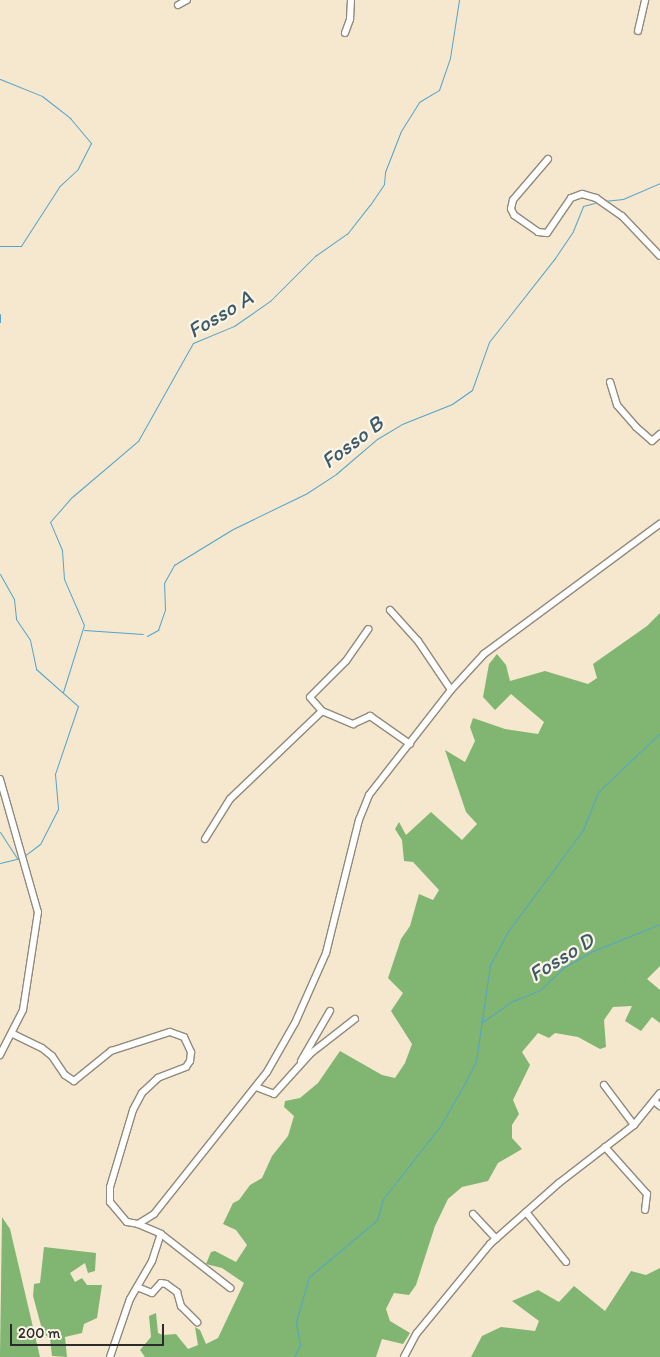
<!DOCTYPE html>
<html>
<head>
<meta charset="utf-8">
<style>
	body { margin:0 }
	#map { position:relative; width:660px; height:1357px; overflow:hidden; background:#f5e8ce; font-family:Itim,sans-serif }
	div>[style] { position:absolute }
	.forest>* { inset:0; background:#80b671 }
	.stream>* { height:1px; margin:-0.5px; padding:0 0.5px; transform-origin:0.5px; border-radius:0.5px; background:#52a4cd }
	.roads { filter:drop-shadow(1px 0 #908a7c) drop-shadow(-1px 0 #908a7c) drop-shadow(0 1px #908a7c) drop-shadow(0 -1px #908a7c) }
	.minor>* { height:6px; margin:-3px; padding:0 3px; transform-origin:3px; border-radius:3px; background:#fff }
	span { translate:-50% -50%; white-space:nowrap; text-align:center; line-height:1.15; -webkit-text-stroke:4.5px #fcf5e5; paint-order:stroke }
	.water-label { font-size:22px; color:#3b5b6c; font-style:italic }
	.scale { position:absolute; left:10px; top:1324px; width:154px; height:22px; box-sizing:border-box; border:2px solid #2b2b2b; border-top:0; padding-left:6px; font-size:15px; line-height:18px; white-space:nowrap; color:#2b2b2b; -webkit-text-stroke:4px #fcf5e5; paint-order:stroke }
</style>
</head>
<body>
<div id="map">
	<div class="forest">
		<div style="clip-path:polygon(660px 613px,660px 966px,647px 979px,660px 990px,660px 1023px,652px 1017px,641px 1031px,625px 1021px,632px 1006px,613px 1007px,604px 1020px,606px 1047px,600px 1049px,578px 1037px,555px 1033px,549px 1038px,538px 1033px,522px 1052px,530px 1065px,513px 1100px,519px 1114px,512px 1125px,512px 1138px,522px 1149px,498px 1163px,488px 1181px,462px 1187px,448px 1199px,435px 1226px,416px 1285px,409px 1295px,394px 1293px,386px 1309px,390px 1321px,410px 1333px,403px 1344px,382px 1339px,376px 1357px,145px 1357px,140px 1350px,151px 1337px,149px 1316px,156px 1313px,158px 1333px,163px 1335px,176px 1334px,188px 1349px,198px 1345px,195px 1327px,200px 1330px,206px 1344px,218px 1338px,244px 1283px,222px 1268px,206px 1264px,211px 1252px,215px 1251px,236px 1262px,247px 1245px,236px 1230px,223px 1224px,233px 1203px,239px 1200px,250px 1185px,262px 1178px,272px 1156px,288px 1136px,294px 1116px,284px 1107px,285px 1101px,300px 1098px,318px 1083px,340px 1051px,382px 1075px,395px 1078px,405px 1063px,412px 1044px,391px 1011px,403px 993px,388px 978px,401px 939px,410px 926px,419px 894px,433px 900px,439px 890px,413px 862px,404px 861px,402px 840px,395px 829px,399px 822px,406px 835px,431px 812px,462px 840px,477px 824px,466px 812px,445px 750px,465px 762px,475px 741px,470px 727px,473px 718px,505px 729px,538px 734px,544px 722px,511px 694px,495px 710px,483px 697px,489px 664px,497px 654px,506px 665px,510px 681px,545px 671px,588px 684px,597px 678px,593px 664px,647px 626px)"></div>
		<div style="clip-path:polygon(2px 1217px,10px 1229px,40px 1357px,0 1357px)"></div>
		<div style="clip-path:polygon(44px 1247px,96px 1253px,95px 1271px,88px 1273px,85px 1263px,70px 1273px,75px 1282px,82px 1278px,87px 1285px,102px 1285px,97px 1318px,84px 1324px,82px 1333px,65px 1337px,67px 1357px,52px 1356px,50px 1339px,43px 1333px,33px 1296px,34px 1284px,40px 1283px)"></div>
		<div style="clip-path:polygon(660px 1268px,660px 1357px,471px 1357px,482px 1336px,501px 1327px,535px 1331px,539px 1321px,512px 1301px,538px 1290px,559px 1302px,574px 1286px,605px 1311px,631px 1271px,646px 1275px)"></div>
	</div>
	<div class="stream">
		<div style="left:0;top:79px;width:45px;rotate:22deg"></div>
		<div style="left:42px;top:96px;width:36px;rotate:38deg"></div>
		<div style="left:70px;top:118px;width:33px;rotate:50deg"></div>
		<div style="left:91px;top:143px;width:29px;rotate:117deg"></div>
		<div style="left:78px;top:169px;width:26px;rotate:137deg"></div>
		<div style="left:59px;top:187px;width:70px;rotate:122.8deg"></div>
		<div style="left:21px;top:246px;width:21px;rotate:180deg"></div>
		<div style="left:604px;top:201px;width:19px;rotate:-6deg"></div>
		<div style="left:623px;top:199px;width:40px;rotate:-23.4deg"></div>
		<div style="left:0;top:314px;width:8px;rotate:90deg"></div>
		<div style="left:0;top:574px;width:29px;rotate:61deg"></div>
		<div style="left:14px;top:599px;width:20px;rotate:84deg"></div>
		<div style="left:16px;top:619px;width:25px;rotate:56deg"></div>
		<div style="left:30px;top:640px;width:30px;rotate:78deg"></div>
		<div style="left:36px;top:669px;width:56px;rotate:41.4deg"></div>
		<div style="left:78px;top:706px;width:72px;rotate:108.7deg"></div>
		<div style="left:55px;top:774px;width:35px;rotate:85deg"></div>
		<div style="left:58px;top:809px;width:39px;rotate:117deg"></div>
		<div style="left:40px;top:844px;width:20px;rotate:143deg"></div>
		<div style="left:84px;top:630px;width:59px;rotate:3.9deg"></div>
		<div style="left:147px;top:636px;width:13px;rotate:-29deg"></div>
		<div style="left:158px;top:630px;width:21px;rotate:-71deg"></div>
		<div style="left:165px;top:610px;width:27px;rotate:-92deg"></div>
		<div style="left:164px;top:583px;width:21px;rotate:-61deg"></div>
		<div style="left:174px;top:565px;width:69px;rotate:-31.4deg"></div>
		<div style="left:233px;top:529px;width:82px;rotate:-25.9deg"></div>
		<div style="left:307px;top:493px;width:35px;rotate:-33deg"></div>
		<div style="left:336px;top:474px;width:54px;rotate:-40.5deg"></div>
		<div style="left:377px;top:439px;width:29px;rotate:-31deg"></div>
		<div style="left:402px;top:424px;width:54px;rotate:-21.8deg"></div>
		<div style="left:452px;top:404px;width:24px;rotate:-35deg"></div>
		<div style="left:472px;top:390px;width:51px;rotate:-70.5deg"></div>
		<div style="left:489px;top:342px;width:107px;rotate:-51.8deg"></div>
		<div style="left:555px;top:258px;width:32px;rotate:-56deg"></div>
		<div style="left:573px;top:231px;width:27px;rotate:-68deg"></div>
		<div style="left:583px;top:206px;width:12px;rotate:-14deg"></div>
		<div style="left:63px;top:692px;width:70px;rotate:-72.6deg"></div>
		<div style="left:84px;top:625px;width:50px;rotate:-113.5deg"></div>
		<div style="left:64px;top:579px;width:29px;rotate:-94deg"></div>
		<div style="left:62px;top:550px;width:30px;rotate:-113deg"></div>
		<div style="left:50px;top:522px;width:33px;rotate:-49deg"></div>
		<div style="left:72px;top:497px;width:87px;rotate:-40.3deg"></div>
		<div style="left:138px;top:441px;width:112px;rotate:-60.7deg"></div>
		<div style="left:193px;top:343px;width:44px;rotate:-22.5deg"></div>
		<div style="left:234px;top:326px;width:44px;rotate:-34.8deg"></div>
		<div style="left:270px;top:301px;width:64px;rotate:-45deg"></div>
		<div style="left:315px;top:256px;width:39px;rotate:-35deg"></div>
		<div style="left:347px;top:234px;width:37px;rotate:-52deg"></div>
		<div style="left:370px;top:205px;width:25px;rotate:-56deg"></div>
		<div style="left:384px;top:184px;width:12px;rotate:-85deg"></div>
		<div style="left:385px;top:172px;width:44px;rotate:-68.7deg"></div>
		<div style="left:401px;top:131px;width:34px;rotate:-58deg"></div>
		<div style="left:419px;top:102px;width:23px;rotate:-31deg"></div>
		<div style="left:439px;top:90px;width:34px;rotate:-71deg"></div>
		<div style="left:450px;top:58px;width:59px;rotate:-81.2deg"></div>
		<div style="left:0;top:832px;width:31px;rotate:57deg"></div>
		<div style="left:0;top:863px;width:21px;rotate:-14deg"></div>
		<div style="left:481px;top:1023px;width:39px;rotate:-35deg"></div>
		<div style="left:513px;top:1001px;width:29px;rotate:-22deg"></div>
		<div style="left:540px;top:990px;width:32px;rotate:-44deg"></div>
		<div style="left:563px;top:968px;width:34px;rotate:-30deg"></div>
		<div style="left:593px;top:951px;width:72px;rotate:-21.9deg"></div>
		<div style="left:294px;top:1357px;width:13px;rotate:-63deg"></div>
		<div style="left:300px;top:1345px;width:23px;rotate:-100deg"></div>
		<div style="left:296px;top:1322px;width:47px;rotate:-73.9deg"></div>
		<div style="left:309px;top:1277px;width:89px;rotate:-40deg"></div>
		<div style="left:377px;top:1220px;width:22px;rotate:-74deg"></div>
		<div style="left:383px;top:1199px;width:94px;rotate:-51.9deg"></div>
		<div style="left:441px;top:1125px;width:51px;rotate:-60.4deg"></div>
		<div style="left:466px;top:1081px;width:22px;rotate:-63deg"></div>
		<div style="left:476px;top:1061px;width:97px;rotate:-81.7deg"></div>
		<div style="left:490px;top:965px;width:40px;rotate:-62deg"></div>
		<div style="left:509px;top:930px;width:124px;rotate:-53.5deg"></div>
		<div style="left:583px;top:830px;width:41px;rotate:-68.5deg"></div>
		<div style="left:598px;top:792px;width:86px;rotate:-43.6deg"></div>
	</div>
	<div class="roads">
		<div class="minor">
			<div style="left:178px;top:5px;width:10px;rotate:-29deg"></div>
			<div style="left:638px;top:31px;width:32px;rotate:-77deg"></div>
			<div style="left:345px;top:33px;width:15px;rotate:-70deg"></div>
			<div style="left:350px;top:19px;width:19px;rotate:-87deg"></div>
			<div style="left:548px;top:159px;width:54px;rotate:130.5deg"></div>
			<div style="left:513px;top:200px;width:9px;rotate:103deg"></div>
			<div style="left:511px;top:209px;width:7px;rotate:63deg"></div>
			<div style="left:514px;top:215px;width:29px;rotate:35deg"></div>
			<div style="left:538px;top:232px;width:9px;rotate:6deg"></div>
			<div style="left:547px;top:233px;width:42px;rotate:-55.6deg"></div>
			<div style="left:571px;top:198px;width:12px;rotate:-20deg"></div>
			<div style="left:582px;top:194px;width:15px;rotate:16deg"></div>
			<div style="left:596px;top:198px;width:32px;rotate:35deg"></div>
			<div style="left:622px;top:216px;width:55px;rotate:46.5deg"></div>
			<div style="left:610px;top:382px;width:24px;rotate:73deg"></div>
			<div style="left:617px;top:405px;width:29px;rotate:49deg"></div>
			<div style="left:636px;top:427px;width:21px;rotate:41deg"></div>
			<div style="left:652px;top:441px;width:11px;rotate:-41deg"></div>
			<div style="left:390px;top:610px;width:42px;rotate:47.9deg"></div>
			<div style="left:418px;top:641px;width:59px;rotate:56deg"></div>
			<div style="left:322px;top:711px;width:18px;rotate:-131deg"></div>
			<div style="left:310px;top:697px;width:51px;rotate:-45deg"></div>
			<div style="left:346px;top:661px;width:39px;rotate:-55deg"></div>
			<div style="left:0;top:779px;width:138px;rotate:74.1deg"></div>
			<div style="left:38px;top:912px;width:99px;rotate:98.7deg"></div>
			<div style="left:23px;top:1010px;width:51px;rotate:117.1deg"></div>
			<div style="left:205px;top:839px;width:47px;rotate:-58deg"></div>
			<div style="left:230px;top:799px;width:127px;rotate:-43.7deg"></div>
			<div style="left:322px;top:711px;width:34px;rotate:23deg"></div>
			<div style="left:353px;top:724px;width:19px;rotate:-25deg"></div>
			<div style="left:370px;top:716px;width:49px;rotate:35deg"></div>
			<div style="left:13px;top:1034px;width:32px;rotate:26deg"></div>
			<div style="left:42px;top:1048px;width:13px;rotate:39deg"></div>
			<div style="left:52px;top:1056px;width:23px;rotate:56deg"></div>
			<div style="left:65px;top:1075px;width:11px;rotate:34deg"></div>
			<div style="left:74px;top:1081px;width:48px;rotate:-39deg"></div>
			<div style="left:111px;top:1051px;width:62px;rotate:-17.9deg"></div>
			<div style="left:170px;top:1032px;width:15px;rotate:20deg"></div>
			<div style="left:184px;top:1037px;width:17px;rotate:65deg"></div>
			<div style="left:191px;top:1052px;width:9px;rotate:96deg"></div>
			<div style="left:190px;top:1061px;width:7px;rotate:124deg"></div>
			<div style="left:186px;top:1067px;width:30px;rotate:159deg"></div>
			<div style="left:158px;top:1078px;width:22px;rotate:137deg"></div>
			<div style="left:142px;top:1093px;width:19px;rotate:118deg"></div>
			<div style="left:133px;top:1110px;width:80px;rotate:106.6deg"></div>
			<div style="left:110px;top:1187px;width:15px;rotate:90deg"></div>
			<div style="left:110px;top:1202px;width:26px;rotate:50deg"></div>
			<div style="left:127px;top:1222px;width:11px;rotate:10deg"></div>
			<div style="left:138px;top:1224px;width:19px;rotate:-32deg"></div>
			<div style="left:154px;top:1214px;width:181px;rotate:-51.5deg"></div>
			<div style="left:267px;top:1072px;width:56px;rotate:-60.3deg"></div>
			<div style="left:295px;top:1023px;width:77px;rotate:-66.1deg"></div>
			<div style="left:326px;top:953px;width:137px;rotate:-76.1deg"></div>
			<div style="left:359px;top:820px;width:27px;rotate:-68deg"></div>
			<div style="left:369px;top:795px;width:133px;rotate:-52deg"></div>
			<div style="left:451px;top:690px;width:49px;rotate:-47.5deg"></div>
			<div style="left:484px;top:654px;width:219px;rotate:-36.5deg"></div>
			<div style="left:301px;top:1061px;width:58px;rotate:-59.9deg"></div>
			<div style="left:604px;top:1085px;width:50px;rotate:53.1deg"></div>
			<div style="left:256px;top:1087px;width:19px;rotate:21deg"></div>
			<div style="left:274px;top:1094px;width:54px;rotate:-48deg"></div>
			<div style="left:310px;top:1054px;width:57px;rotate:-37.9deg"></div>
			<div style="left:654px;top:1101px;width:8px;rotate:40deg"></div>
			<div style="left:605px;top:1147px;width:63px;rotate:48.2deg"></div>
			<div style="left:647px;top:1194px;width:16px;rotate:97deg"></div>
			<div style="left:526px;top:1212px;width:64px;rotate:51.3deg"></div>
			<div style="left:473px;top:1214px;width:34px;rotate:47deg"></div>
			<div style="left:138px;top:1224px;width:25px;rotate:23deg"></div>
			<div style="left:161px;top:1234px;width:88px;rotate:38deg"></div>
			<div style="left:137px;top:1287px;width:16px;rotate:22deg"></div>
			<div style="left:152px;top:1293px;width:13px;rotate:-48deg"></div>
			<div style="left:161px;top:1283px;width:5px;rotate:11deg"></div>
			<div style="left:166px;top:1284px;width:14px;rotate:36deg"></div>
			<div style="left:177px;top:1292px;width:15px;rotate:74deg"></div>
			<div style="left:181px;top:1306px;width:23px;rotate:45deg"></div>
			<div style="left:110px;top:1357px;width:61px;rotate:-71deg"></div>
			<div style="left:130px;top:1299px;width:44px;rotate:-59.9deg"></div>
			<div style="left:152px;top:1261px;width:28px;rotate:-72deg"></div>
			<div style="left:404px;top:1357px;width:27px;rotate:-62deg"></div>
			<div style="left:417px;top:1333px;width:115px;rotate:-50.6deg"></div>
			<div style="left:490px;top:1244px;width:92px;rotate:-41.5deg"></div>
			<div style="left:559px;top:1183px;width:95px;rotate:-37.7deg"></div>
			<div style="left:634px;top:1125px;width:41px;rotate:-50.9deg"></div>
		</div>
	</div>
	<div class="water-label">
		<span style="left:220px;top:314px;rotate:-31deg">Fosso A</span>
		<span style="left:352px;top:442px;rotate:-37deg">Fosso B</span>
		<span style="left:561px;top:957px;rotate:-32deg">Fosso D</span>
	</div>
	<div class="scale">200 m</div>
</div>
</body>
</html>
